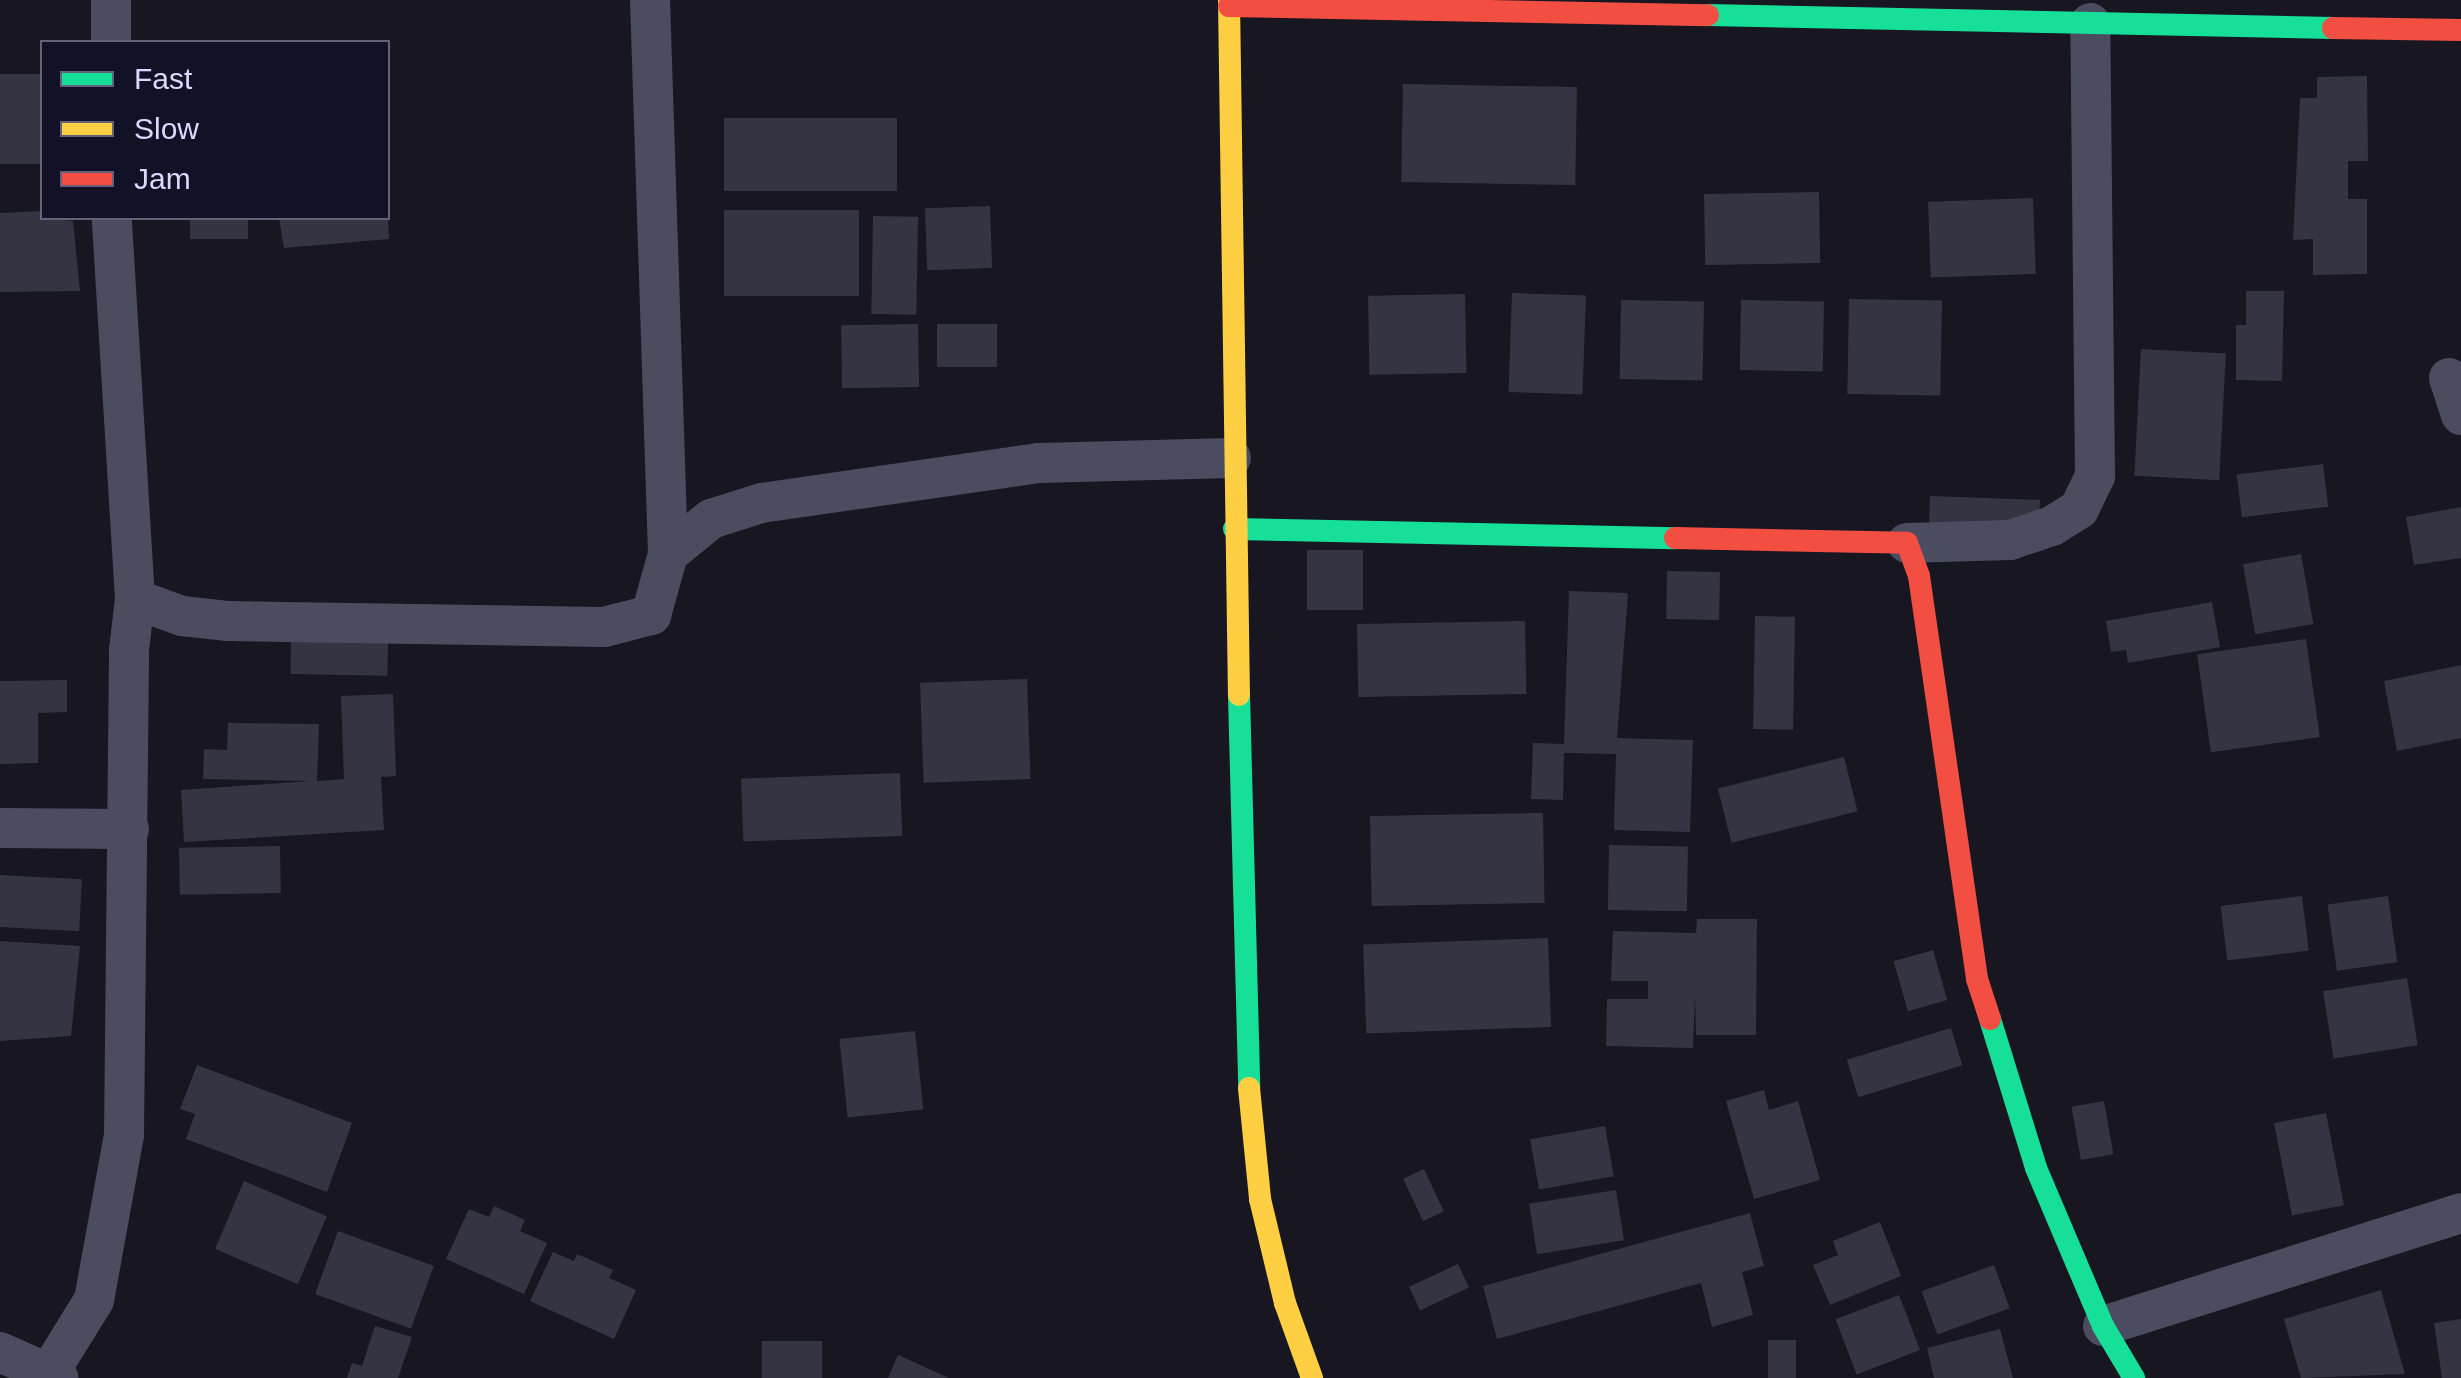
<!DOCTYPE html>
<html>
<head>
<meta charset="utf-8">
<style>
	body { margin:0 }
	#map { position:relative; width:2461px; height:1378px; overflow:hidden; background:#171621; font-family:Helvetica,sans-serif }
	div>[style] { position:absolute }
	.building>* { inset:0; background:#353443; transform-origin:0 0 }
	.street>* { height:40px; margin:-20px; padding:0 20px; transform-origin:20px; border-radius:20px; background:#4c4c61 }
	.fast>* { height:22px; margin:-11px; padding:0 11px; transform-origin:11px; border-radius:11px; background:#16e098 }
	.slow>* { height:22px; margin:-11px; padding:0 11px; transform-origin:11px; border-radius:11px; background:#ffcf43 }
	.jam>* { height:22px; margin:-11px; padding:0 11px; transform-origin:11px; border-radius:11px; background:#f24e42 }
	span { translate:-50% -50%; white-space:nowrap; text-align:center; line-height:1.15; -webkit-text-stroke:8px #131126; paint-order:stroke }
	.legend { position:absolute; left:40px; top:40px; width:350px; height:180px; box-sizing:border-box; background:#131126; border:2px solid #63617c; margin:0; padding:12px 18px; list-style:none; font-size:30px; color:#dad8fd }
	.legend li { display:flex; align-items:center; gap:20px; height:50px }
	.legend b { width:50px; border:2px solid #63617c }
</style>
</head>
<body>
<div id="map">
	<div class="building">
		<div style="left:42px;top:74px;width:90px;height:42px;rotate:90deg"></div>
		<div style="clip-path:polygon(2367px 76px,2368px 161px,2348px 161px,2348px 199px,2367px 199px,2367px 274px,2313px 275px,2313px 239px,2293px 240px,2300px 98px,2317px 98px,2317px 77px)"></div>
		<div style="left:1403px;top:84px;width:174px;height:98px;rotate:1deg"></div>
		<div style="left:724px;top:118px;width:173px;height:73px"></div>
		<div style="left:1819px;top:192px;width:71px;height:115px;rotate:89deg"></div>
		<div style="left:2033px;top:198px;width:76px;height:105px;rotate:88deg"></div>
		<div style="left:990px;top:206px;width:62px;height:65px;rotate:88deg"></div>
		<div style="left:724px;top:210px;width:135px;height:86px"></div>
		<div style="clip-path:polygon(42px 211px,42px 218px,73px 221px,80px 291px,0 292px,0 213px)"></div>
		<div style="left:873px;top:216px;width:45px;height:98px;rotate:1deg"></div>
		<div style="left:190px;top:218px;width:58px;height:21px"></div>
		<div style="clip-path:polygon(279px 218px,388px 218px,389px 239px,284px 248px)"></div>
		<div style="clip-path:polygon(2246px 291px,2284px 291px,2282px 381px,2236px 380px,2236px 325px,2246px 325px)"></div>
		<div style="left:1512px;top:293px;width:74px;height:99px;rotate:2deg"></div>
		<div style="left:1465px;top:294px;width:79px;height:97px;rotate:89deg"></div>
		<div style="left:1849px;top:299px;width:93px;height:95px;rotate:1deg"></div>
		<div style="left:1621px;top:300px;width:83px;height:79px;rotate:1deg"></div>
		<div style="left:1741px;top:300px;width:83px;height:70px;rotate:1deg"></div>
		<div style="left:918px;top:324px;width:63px;height:77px;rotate:89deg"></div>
		<div style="left:997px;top:324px;width:43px;height:60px;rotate:90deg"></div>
		<div style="left:2141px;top:349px;width:85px;height:127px;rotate:3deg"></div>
		<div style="left:2323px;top:464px;width:43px;height:87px;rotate:83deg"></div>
		<div style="left:1930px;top:496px;width:110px;height:28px;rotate:2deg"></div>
		<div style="clip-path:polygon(2461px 507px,2461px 558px,2414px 565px,2406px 517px)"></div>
		<div style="left:1363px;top:550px;width:60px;height:56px;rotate:90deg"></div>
		<div style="left:2301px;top:554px;width:71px;height:59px;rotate:80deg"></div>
		<div style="left:1667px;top:571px;width:53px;height:48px;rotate:1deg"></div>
		<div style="clip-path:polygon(1569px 591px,1628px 593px,1617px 738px,1693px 740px,1690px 832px,1614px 830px,1616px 754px,1564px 753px,1563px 800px,1531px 799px,1533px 743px,1564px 744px)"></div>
		<div style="clip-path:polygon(2212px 602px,2220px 647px,2128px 663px,2126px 650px,2111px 652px,2106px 621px)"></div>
		<div style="left:1755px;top:616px;width:40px;height:113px;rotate:1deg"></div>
		<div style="left:1525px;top:621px;width:73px;height:168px;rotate:89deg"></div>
		<div style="left:2306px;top:639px;width:99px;height:110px;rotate:82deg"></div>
		<div style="left:291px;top:641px;width:97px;height:33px;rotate:1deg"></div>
		<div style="clip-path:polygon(2461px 665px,2461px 738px,2397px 751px,2384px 681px)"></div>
		<div style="left:1027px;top:679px;width:100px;height:107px;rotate:88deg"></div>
		<div style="clip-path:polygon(67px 680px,67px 712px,38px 713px,38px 763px,0 764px,0 681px)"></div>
		<div style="clip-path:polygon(393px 694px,396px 776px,381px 777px,384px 830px,184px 842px,181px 790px,310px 781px,203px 779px,204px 749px,227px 750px,228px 723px,319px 724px,317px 781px,344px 779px,341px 696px)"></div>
		<div style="left:1844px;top:757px;width:56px;height:130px;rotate:76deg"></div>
		<div style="left:900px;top:773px;width:63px;height:159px;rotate:88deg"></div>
		<div style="left:1543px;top:813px;width:90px;height:173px;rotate:89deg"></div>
		<div style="left:1609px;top:845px;width:79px;height:65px;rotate:1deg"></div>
		<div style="left:280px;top:846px;width:47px;height:101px;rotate:89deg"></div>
		<div style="left:0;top:875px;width:82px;height:52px;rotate:3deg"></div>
		<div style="left:2302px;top:896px;width:55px;height:82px;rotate:83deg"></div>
		<div style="left:2388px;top:896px;width:67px;height:61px;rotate:82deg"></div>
		<div style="clip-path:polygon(1697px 919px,1757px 919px,1756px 1035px,1696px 1035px,1695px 995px,1693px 1048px,1606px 1046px,1607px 999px,1648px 999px,1648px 981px,1611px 981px,1613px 931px,1696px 933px)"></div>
		<div style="left:1548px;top:938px;width:89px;height:185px;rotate:88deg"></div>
		<div style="clip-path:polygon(0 941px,80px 946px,71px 1036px,0 1041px)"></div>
		<div style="left:1933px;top:950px;width:52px;height:41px;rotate:74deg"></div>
		<div style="left:2407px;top:978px;width:68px;height:85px;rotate:81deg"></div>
		<div style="left:1951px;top:1028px;width:39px;height:109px;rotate:73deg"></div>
		<div style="left:915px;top:1031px;width:79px;height:76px;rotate:84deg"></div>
		<div style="clip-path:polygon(197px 1065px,352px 1123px,327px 1192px,186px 1139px,195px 1114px,180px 1109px)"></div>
		<div style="clip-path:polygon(1764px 1090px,1769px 1110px,1798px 1101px,1820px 1180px,1754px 1199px,1726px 1101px)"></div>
		<div style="left:2104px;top:1101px;width:54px;height:33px;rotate:80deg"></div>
		<div style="left:2326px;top:1113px;width:94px;height:53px;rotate:79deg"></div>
		<div style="left:1605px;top:1126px;width:51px;height:76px;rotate:80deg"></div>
		<div style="left:1424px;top:1169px;width:47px;height:23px;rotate:65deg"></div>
		<div style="left:244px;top:1181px;width:90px;height:74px;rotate:23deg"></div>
		<div style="left:1616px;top:1190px;width:51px;height:88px;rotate:81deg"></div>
		<div style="clip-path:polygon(494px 1206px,525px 1220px,520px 1231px,547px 1243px,524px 1294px,446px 1259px,469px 1209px,489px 1217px)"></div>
		<div style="clip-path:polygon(1750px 1213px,1764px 1266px,1742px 1272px,1753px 1315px,1712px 1327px,1701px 1283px,1497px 1339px,1483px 1286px)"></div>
		<div style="clip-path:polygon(1880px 1222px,1901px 1276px,1830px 1305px,1813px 1265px,1838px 1255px,1833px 1241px)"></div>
		<div style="left:338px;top:1231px;width:102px;height:67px;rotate:20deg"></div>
		<div style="clip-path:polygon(553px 1252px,574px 1261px,577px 1254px,613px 1270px,609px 1278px,636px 1290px,614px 1339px,530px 1301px)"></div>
		<div style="left:1458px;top:1264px;width:26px;height:54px;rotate:65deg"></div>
		<div style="left:1994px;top:1265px;width:46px;height:77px;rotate:70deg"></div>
		<div style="clip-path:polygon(2381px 1290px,2405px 1374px,2301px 1378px,2284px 1319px)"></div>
		<div style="left:1899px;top:1295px;width:59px;height:68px;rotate:69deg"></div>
		<div style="clip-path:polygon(2461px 1319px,2461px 1378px,2442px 1378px,2434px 1323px)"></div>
		<div style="clip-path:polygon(375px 1326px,412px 1337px,398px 1378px,347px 1378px,352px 1363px,362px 1366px)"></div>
		<div style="clip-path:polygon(2000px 1329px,2013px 1378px,1934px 1378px,1927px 1348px)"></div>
		<div style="left:1768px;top:1340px;width:28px;height:38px"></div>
		<div style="left:762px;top:1341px;width:60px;height:37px"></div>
		<div style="clip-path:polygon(898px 1355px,949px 1378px,888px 1378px)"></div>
	</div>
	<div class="street">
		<div style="left:111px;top:42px;width:42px;rotate:-90deg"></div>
		<div style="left:2449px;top:378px;width:39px;rotate:72deg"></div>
		<div style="left:1907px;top:543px;width:103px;rotate:-1.7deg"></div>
		<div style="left:2010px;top:540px;width:44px;rotate:-18.4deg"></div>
		<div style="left:2052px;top:526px;width:32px;rotate:-32deg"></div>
		<div style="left:2079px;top:509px;width:37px;rotate:-64deg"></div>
		<div style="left:2095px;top:476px;width:453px;rotate:-90.6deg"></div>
		<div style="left:668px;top:554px;width:55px;rotate:-39.1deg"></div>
		<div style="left:711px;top:519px;width:52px;rotate:-17.7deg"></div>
		<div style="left:761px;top:503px;width:281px;rotate:-8.2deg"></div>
		<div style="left:1039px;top:463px;width:192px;rotate:-1.5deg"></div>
		<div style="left:135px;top:599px;width:50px;rotate:19.9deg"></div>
		<div style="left:182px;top:616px;width:45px;rotate:6.3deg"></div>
		<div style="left:227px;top:621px;width:377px;rotate:0.9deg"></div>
		<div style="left:604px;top:627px;width:49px;rotate:-14.3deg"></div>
		<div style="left:651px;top:615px;width:63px;rotate:-74.4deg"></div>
		<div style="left:668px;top:554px;width:554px;rotate:-91.86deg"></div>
		<div style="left:0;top:828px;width:129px;rotate:0.4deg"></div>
		<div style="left:2103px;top:1326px;width:375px;rotate:-17.5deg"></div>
		<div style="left:0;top:1352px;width:64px;rotate:24.1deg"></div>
		<div style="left:50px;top:1371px;width:84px;rotate:-58.2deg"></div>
		<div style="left:94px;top:1300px;width:168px;rotate:-79.7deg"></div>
		<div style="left:124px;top:1135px;width:485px;rotate:-89.4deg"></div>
		<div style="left:129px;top:650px;width:51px;rotate:-83.3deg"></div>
		<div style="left:135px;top:599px;width:382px;rotate:-93.5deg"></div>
	</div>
	<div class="fast">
		<div style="left:1708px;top:15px;width:625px;rotate:1.19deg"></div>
		<div style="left:1234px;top:529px;width:441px;rotate:1.2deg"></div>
		<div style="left:1239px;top:695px;width:393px;rotate:88.5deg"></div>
		<div style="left:1990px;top:1019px;width:156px;rotate:72.8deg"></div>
		<div style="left:2036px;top:1168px;width:172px;rotate:67deg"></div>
		<div style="left:2103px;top:1326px;width:61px;rotate:59.2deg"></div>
	</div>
	<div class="slow">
		<div style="left:1229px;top:0;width:695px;rotate:89.18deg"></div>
		<div style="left:1249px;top:1088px;width:112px;rotate:84.3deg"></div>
		<div style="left:1260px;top:1199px;width:107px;rotate:76.5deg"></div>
		<div style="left:1285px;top:1303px;width:80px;rotate:70.2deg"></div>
	</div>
	<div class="jam">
		<div style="left:1229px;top:6px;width:479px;rotate:1.1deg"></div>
		<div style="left:2333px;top:28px;width:128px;rotate:0.9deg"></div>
		<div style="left:1675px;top:538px;width:232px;rotate:1.2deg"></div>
		<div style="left:1907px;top:543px;width:35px;rotate:70deg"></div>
		<div style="left:1919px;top:576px;width:407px;rotate:81.8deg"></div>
		<div style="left:1977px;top:979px;width:42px;rotate:72deg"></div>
	</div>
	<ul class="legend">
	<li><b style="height:12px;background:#16e098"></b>Fast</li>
	<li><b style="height:12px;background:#ffcf43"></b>Slow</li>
	<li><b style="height:12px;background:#f24e42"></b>Jam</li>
	</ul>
</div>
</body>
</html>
